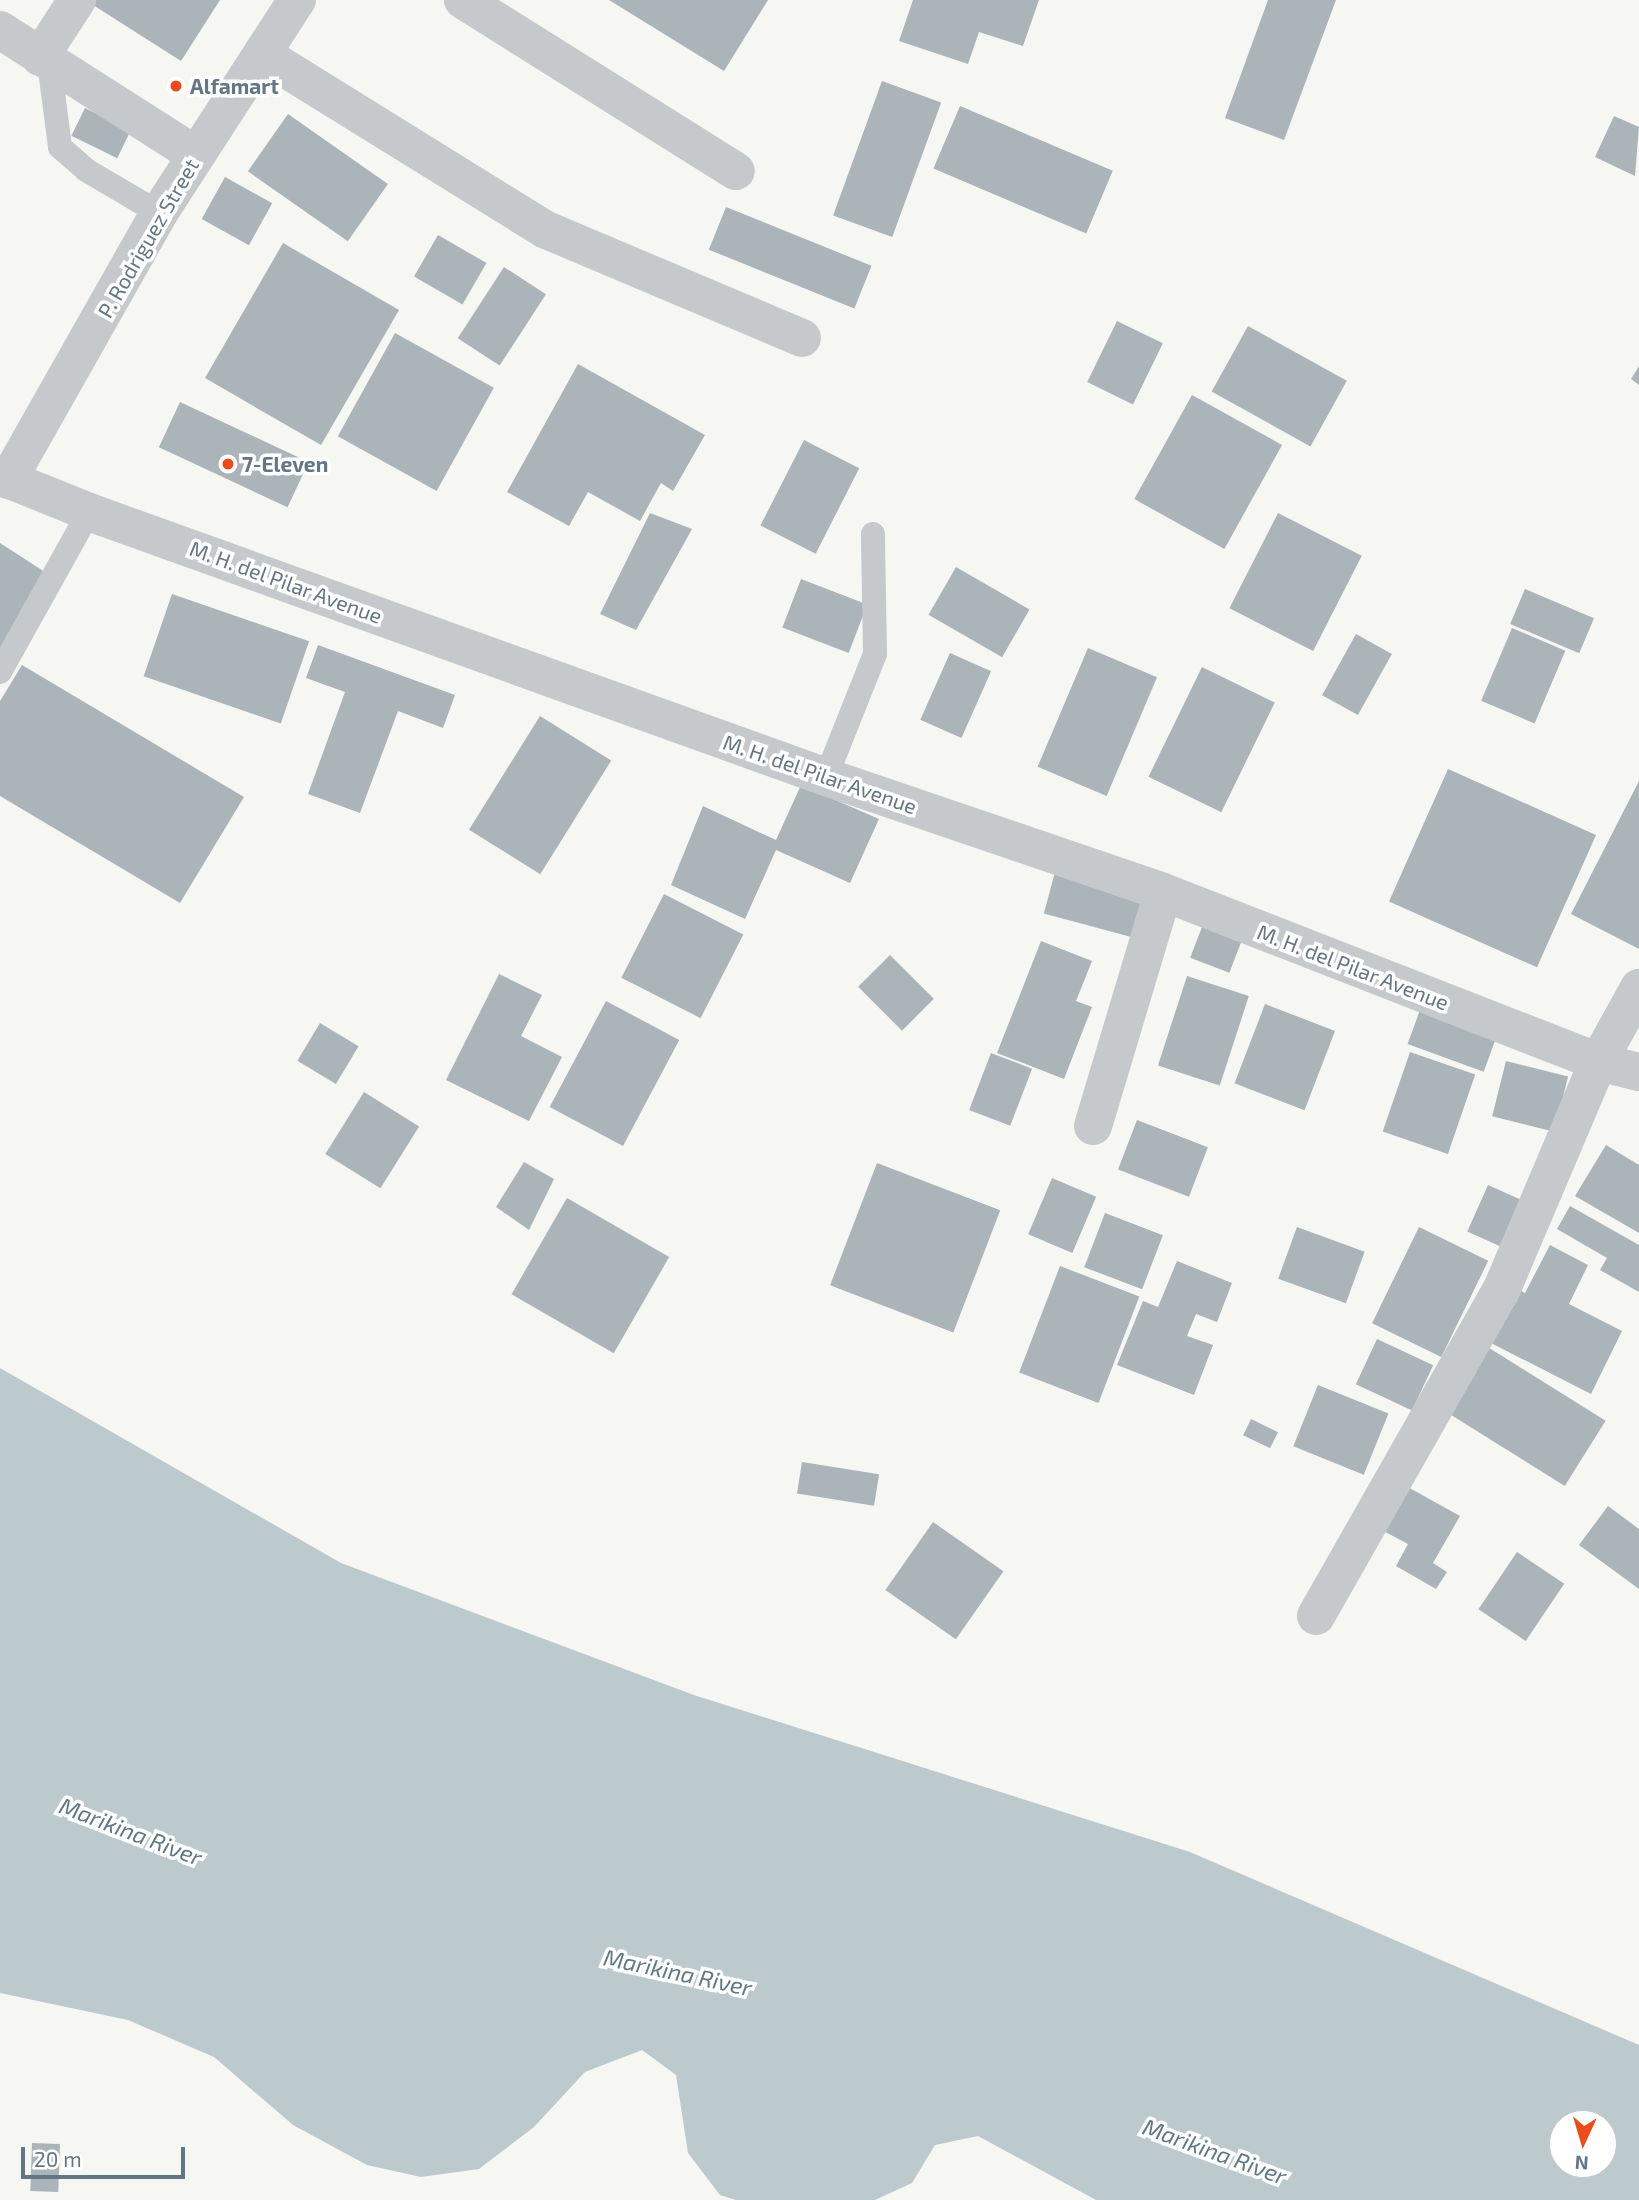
<!DOCTYPE html>
<html>
<head>
<meta charset="utf-8">
<style>
	body { margin:0 }
	#map { position:relative; width:1639px; height:2200px; overflow:hidden; background:#f6f6f2; font-family:"Exo 2",sans-serif }
	div>[style] { position:absolute }
	.water>* { inset:0; background:#bcc9cd }
	.building>* { inset:0; background:#abb4b9; transform-origin:0 0 }
	.service>* { height:24px; margin:-12px; padding:0 12px; transform-origin:12px; border-radius:12px; background:#c5c9cc }
	.minor>* { height:38px; margin:-19px; padding:0 19px; transform-origin:19px; border-radius:19px; background:#c5c9cc }
	.tertiary>* { height:38px; margin:-19px; padding:0 19px; transform-origin:19px; border-radius:19px; background:#c5c9cc }
	.dots>* { width:19px; height:19px; translate:-50% -50%; box-sizing:border-box; border:4px solid #fff; border-radius:50% }
	span { translate:-50% -50%; white-space:nowrap; text-align:center; line-height:1.15; -webkit-text-stroke:7px #fff; paint-order:stroke }
	.poi-label { font-size:21px; color:#637685; font-weight:700 }
	.left { translate:0 -50%; text-align:left }
	.street-label { font-size:21px; color:#637685 }
	.water-label { font-size:23px; color:#5f7882; font-style:italic }
	.north { position:absolute; left:1548px; top:2109px; width:70px; height:70px; box-sizing:border-box; background:#fff; border:2px solid #c1c8ce; border-radius:50%; rotate:184deg; font-size:19px; font-weight:700; line-height:28px; text-align:center; color:#637685 }
	.north::after { content:''; display:block; margin:auto; width:24px; height:32px; background:#ef4b1a; clip-path:polygon(50% 0,100% 100%,50% 72%,0 100%) }
	.scale { position:absolute; left:21px; top:2147px; width:164px; height:32px; box-sizing:border-box; border:4px solid #637685; border-top:0; padding-left:9px; font-size:21px; line-height:24px; white-space:nowrap; color:#637685; -webkit-text-stroke:5px #fff; paint-order:stroke }
</style>
</head>
<body>
<div id="map">
	<div class="water">
		<div style="clip-path:polygon(evenodd,0 1368px,341px 1563px,694px 1695px,1190px 1852px,1639px 2045px,1639px 2200px,1096px 2200px,978px 2136px,935px 2145px,912px 2183px,875px 2200px,736px 2200px,720px 2195px,688px 2153px,676px 2075px,642px 2050px,585px 2072px,534px 2127px,479px 2169px,421px 2177px,367px 2165px,293px 2125px,214px 2057px,128px 2020px,0 1993px,0 1368px,1562px 2123px,1604px 2123px,1604px 2165px,1562px 2165px,1562px 2123px)"></div>
	</div>
	<div class="building">
		<div style="clip-path:polygon(96px 0,220px 0,181px 61px,93px 5px)"></div>
		<div style="clip-path:polygon(609px 0,768px 0,724px 71px)"></div>
		<div style="clip-path:polygon(913px 0,1039px 0,1023px 46px,979px 32px,968px 64px,899px 41px)"></div>
		<div style="clip-path:polygon(1268px 0,1336px 0,1284px 140px,1225px 118px)"></div>
		<div style="left:882px;top:81px;width:63px;height:143px;rotate:20deg"></div>
		<div style="left:960px;top:106px;width:166px;height:68px;rotate:23deg"></div>
		<div style="left:85px;top:108px;width:51px;height:31px;rotate:26deg"></div>
		<div style="left:288px;top:114px;width:122px;height:70px;rotate:35deg"></div>
		<div style="clip-path:polygon(1614px 116px,1639px 127px,1635px 176px,1595px 157px)"></div>
		<div style="left:225px;top:177px;width:54px;height:48px;rotate:29deg"></div>
		<div style="left:726px;top:207px;width:157px;height:46px;rotate:22deg"></div>
		<div style="left:438px;top:235px;width:56px;height:48px;rotate:30deg"></div>
		<div style="left:283px;top:243px;width:134px;height:156px;rotate:30deg"></div>
		<div style="left:504px;top:267px;width:50px;height:85px;rotate:33deg"></div>
		<div style="left:1117px;top:321px;width:51px;height:68px;rotate:26deg"></div>
		<div style="left:1248px;top:326px;width:113px;height:75px;rotate:29deg"></div>
		<div style="left:395px;top:333px;width:113px;height:118px;rotate:29deg"></div>
		<div style="clip-path:polygon(578px 364px,705px 435px,673px 491px,661px 483px,640px 521px,588px 492px,569px 526px,507px 492px)"></div>
		<div style="clip-path:polygon(1639px 366px,1639px 385px,1631px 379px)"></div>
		<div style="left:1192px;top:395px;width:103px;height:119px;rotate:29deg"></div>
		<div style="left:180px;top:402px;width:142px;height:50px;rotate:25deg"></div>
		<div style="left:804px;top:440px;width:62px;height:96px;rotate:27deg"></div>
		<div style="clip-path:polygon(650px 513px,692px 529px,636px 630px,600px 614px)"></div>
		<div style="left:1278px;top:513px;width:94px;height:107px;rotate:27deg"></div>
		<div style="clip-path:polygon(0 543px,48px 574px,0 650px)"></div>
		<div style="left:956px;top:567px;width:85px;height:55px;rotate:30deg"></div>
		<div style="left:801px;top:579px;width:71px;height:52px;rotate:21deg"></div>
		<div style="left:1525px;top:589px;width:75px;height:38px;rotate:23deg"></div>
		<div style="left:172px;top:594px;width:145px;height:87px;rotate:19deg"></div>
		<div style="left:1512px;top:628px;width:58px;height:79px;rotate:23deg"></div>
		<div style="left:1356px;top:634px;width:41px;height:70px;rotate:29deg"></div>
		<div style="clip-path:polygon(318px 645px,455px 695px,443px 728px,398px 711px,360px 813px,308px 794px,345px 692px,306px 678px)"></div>
		<div style="left:1088px;top:648px;width:75px;height:129px;rotate:23deg"></div>
		<div style="left:950px;top:653px;width:45px;height:73px;rotate:24deg"></div>
		<div style="clip-path:polygon(22px 665px,244px 797px,180px 903px,0 796px,0 701px)"></div>
		<div style="left:1202px;top:667px;width:81px;height:122px;rotate:26deg"></div>
		<div style="left:540px;top:716px;width:84px;height:134px;rotate:32deg"></div>
		<div style="left:1448px;top:769px;width:162px;height:145px;rotate:24deg"></div>
		<div style="clip-path:polygon(1639px 781px,1639px 949px,1571px 914px)"></div>
		<div style="clip-path:polygon(801px 785px,879px 819px,850px 883px,776px 850px,745px 919px,671px 885px,703px 806px,776px 840px)"></div>
		<div style="left:1055px;top:872px;width:101px;height:43px;rotate:15deg"></div>
		<div style="left:664px;top:894px;width:89px;height:94px;rotate:27deg"></div>
		<div style="left:1202px;top:927px;width:42px;height:33px;rotate:21deg"></div>
		<div style="clip-path:polygon(1041px 941px,1092px 961px,1076px 1001px,1092px 1007px,1064px 1079px,997px 1053px)"></div>
		<div style="left:890px;top:955px;width:62px;height:45px;rotate:45deg"></div>
		<div style="clip-path:polygon(499px 974px,542px 995px,521px 1036px,562px 1057px,529px 1121px,446px 1080px)"></div>
		<div style="left:1187px;top:976px;width:65px;height:94px;rotate:18deg"></div>
		<div style="left:1424px;top:999px;width:81px;height:48px;rotate:20deg"></div>
		<div style="left:606px;top:1001px;width:83px;height:120px;rotate:28deg"></div>
		<div style="left:1265px;top:1004px;width:75px;height:85px;rotate:21deg"></div>
		<div style="left:320px;top:1023px;width:45px;height:44px;rotate:31deg"></div>
		<div style="left:1410px;top:1052px;width:69px;height:84px;rotate:19deg"></div>
		<div style="left:991px;top:1053px;width:44px;height:61px;rotate:21deg"></div>
		<div style="left:1506px;top:1061px;width:64px;height:57px;rotate:14deg"></div>
		<div style="left:364px;top:1092px;width:65px;height:73px;rotate:32deg"></div>
		<div style="left:1137px;top:1120px;width:76px;height:53px;rotate:21deg"></div>
		<div style="clip-path:polygon(1606px 1145px,1639px 1165px,1639px 1233px,1575px 1196px)"></div>
		<div style="clip-path:polygon(524px 1162px,554px 1179px,529px 1230px,496px 1207px)"></div>
		<div style="left:877px;top:1163px;width:132px;height:131px;rotate:21deg"></div>
		<div style="left:1052px;top:1178px;width:48px;height:61px;rotate:23deg"></div>
		<div style="left:1488px;top:1185px;width:36px;height:51px;rotate:24deg"></div>
		<div style="left:567px;top:1198px;width:118px;height:111px;rotate:30deg"></div>
		<div style="clip-path:polygon(1570px 1206px,1639px 1245px,1639px 1292px,1600px 1270px,1607px 1258px,1557px 1229px)"></div>
		<div style="left:1105px;top:1213px;width:62px;height:58px;rotate:21deg"></div>
		<div style="left:1297px;top:1227px;width:72px;height:55px;rotate:20deg"></div>
		<div style="left:1419px;top:1227px;width:77px;height:107px;rotate:26deg"></div>
		<div style="clip-path:polygon(1550px 1245px,1588px 1265px,1569px 1304px,1622px 1331px,1591px 1394px,1485px 1340px,1512px 1286px,1525px 1293px)"></div>
		<div style="clip-path:polygon(1177px 1261px,1232px 1283px,1217px 1322px,1196px 1314px,1187px 1336px,1213px 1345px,1194px 1395px,1117px 1365px,1143px 1301px,1158px 1307px)"></div>
		<div style="left:1060px;top:1266px;width:85px;height:114px;rotate:21deg"></div>
		<div style="left:1377px;top:1339px;width:62px;height:50px;rotate:25deg"></div>
		<div style="left:1486px;top:1346px;width:141px;height:77px;rotate:32deg"></div>
		<div style="left:1318px;top:1385px;width:76px;height:66px;rotate:22deg"></div>
		<div style="left:1251px;top:1419px;width:30px;height:18px;rotate:26deg"></div>
		<div style="left:802px;top:1462px;width:78px;height:32px;rotate:9deg"></div>
		<div style="clip-path:polygon(1397px 1481px,1460px 1516px,1433px 1563px,1447px 1572px,1436px 1589px,1396px 1566px,1408px 1544px,1372px 1525px)"></div>
		<div style="clip-path:polygon(1608px 1506px,1639px 1529px,1639px 1589px,1579px 1545px)"></div>
		<div style="left:933px;top:1522px;width:86px;height:83px;rotate:35deg"></div>
		<div style="left:1517px;top:1552px;width:57px;height:69px;rotate:34deg"></div>
		<div style="left:32px;top:2143px;width:28px;height:48px;rotate:2deg"></div>
	</div>
	<div class="service">
		<div style="left:49px;top:62px;width:86px;rotate:82.6deg"></div>
		<div style="left:60px;top:147px;width:35px;rotate:41deg"></div>
		<div style="left:86px;top:170px;width:85px;rotate:30.5deg"></div>
		<div style="left:0;top:672px;width:183px;rotate:-60.9deg"></div>
		<div style="left:826px;top:777px;width:132px;rotate:-68.3deg"></div>
		<div style="left:875px;top:654px;width:120px;rotate:-91deg"></div>
	</div>
	<div class="minor">
		<div style="left:463px;top:0;width:322px;rotate:32.1deg"></div>
		<div style="left:0;top:30px;width:232px;rotate:32.5deg"></div>
		<div style="left:262px;top:54px;width:332px;rotate:31.8deg"></div>
		<div style="left:544px;top:229px;width:280px;rotate:22.9deg"></div>
		<div style="left:40px;top:57px;width:68px;rotate:-57deg"></div>
		<div style="left:1093px;top:1126px;width:244px;rotate:-73.3deg"></div>
		<div style="left:1316px;top:1616px;width:374px;rotate:-60.4deg"></div>
		<div style="left:1501px;top:1291px;width:249px;rotate:-67deg"></div>
		<div style="left:1598px;top:1062px;width:85px;rotate:-61deg"></div>
	</div>
	<div class="tertiary">
		<div style="left:0;top:476px;width:96px;rotate:22deg"></div>
		<div style="left:89px;top:512px;width:783px;rotate:19.78deg"></div>
		<div style="left:826px;top:777px;width:356px;rotate:18.8deg"></div>
		<div style="left:1163px;top:892px;width:467px;rotate:21.3deg"></div>
		<div style="left:1598px;top:1062px;width:42px;rotate:13.7deg"></div>
		<div style="left:8px;top:480px;width:307px;rotate:-60.5deg"></div>
		<div style="left:159px;top:213px;width:254px;rotate:-57.1deg"></div>
	</div>
	<div class="dots">
		<div style="left:176px;top:86px;background:#ef4b1a"></div>
		<div style="left:228px;top:464px;background:#ef4b1a"></div>
	</div>
	<div class="poi-label">
		<span class="left" style="left:190px;top:86px">Alfamart</span>
		<span class="left" style="left:242px;top:464px">7-Eleven</span>
	</div>
	<div class="street-label">
		<span style="left:148px;top:238px;rotate:-60deg">P. Rodriguez Street</span>
		<span style="left:286px;top:582px;rotate:20deg">M. H. del Pilar Avenue</span>
		<span style="left:820px;top:774px;rotate:19deg">M. H. del Pilar Avenue</span>
		<span style="left:1353px;top:967px;rotate:21deg">M. H. del Pilar Avenue</span>
	</div>
	<div class="water-label">
		<span style="left:131px;top:1831px;rotate:21deg">Marikina River</span>
		<span style="left:678px;top:1972px;rotate:12deg">Marikina River</span>
		<span style="left:1215px;top:2151px;rotate:20deg">Marikina River</span>
	</div>
	<div class="north">N</div>
	<div class="scale">20 m</div>
</div>
</body>
</html>
